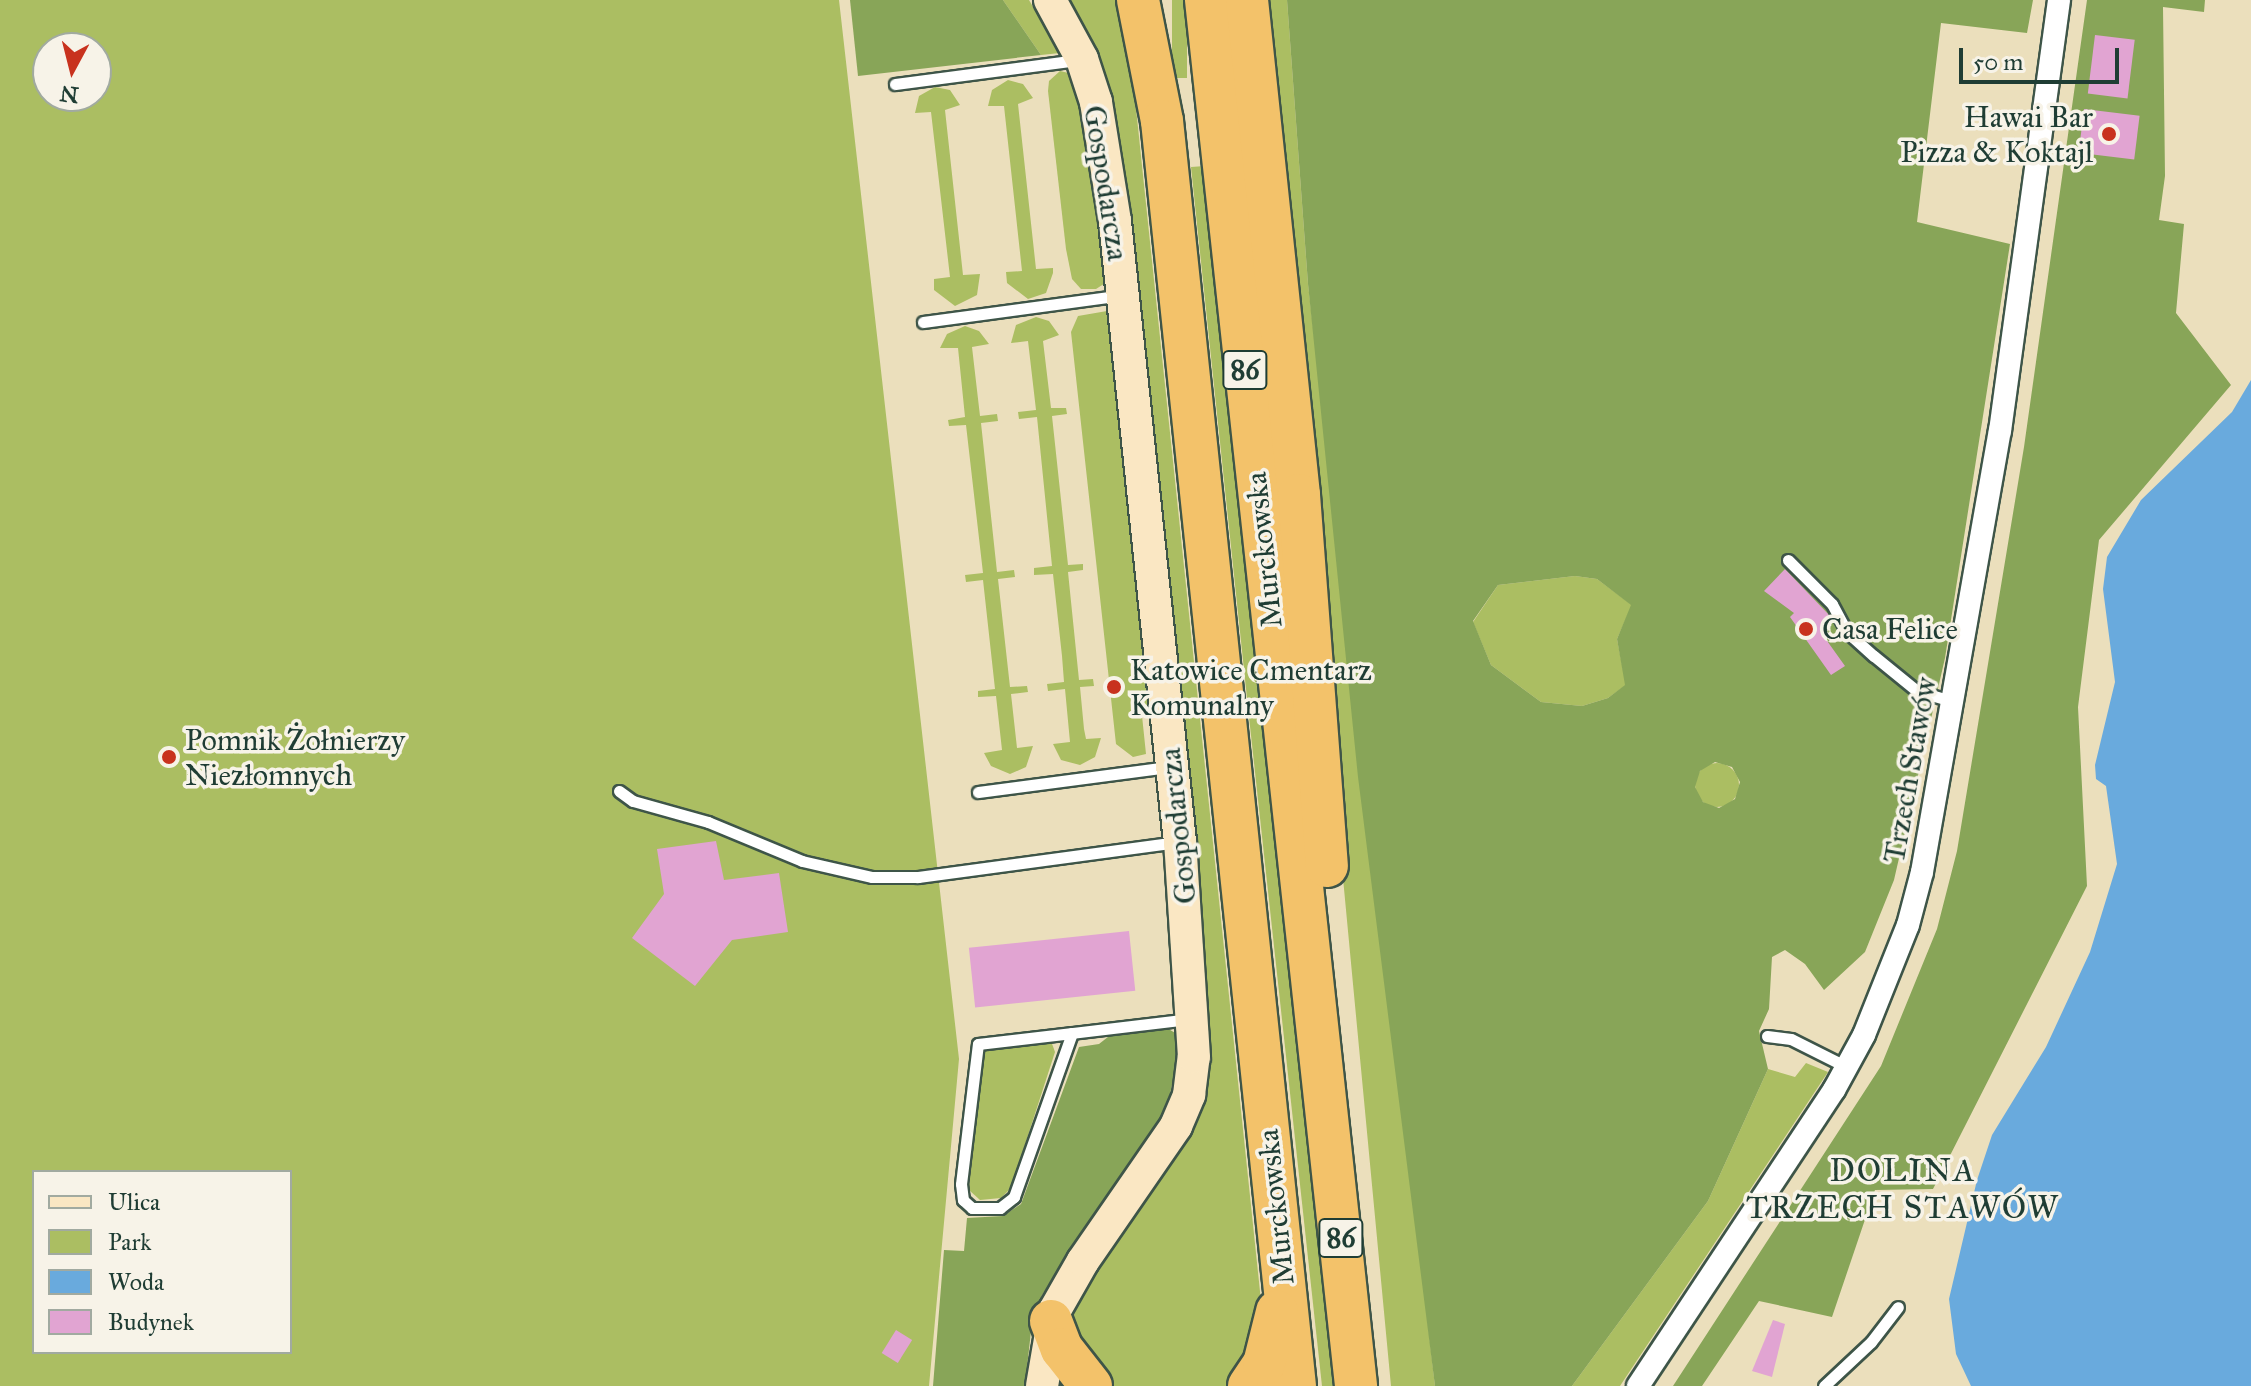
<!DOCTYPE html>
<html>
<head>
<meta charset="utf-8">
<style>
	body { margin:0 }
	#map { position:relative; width:2251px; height:1386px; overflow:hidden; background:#ebdfbc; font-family:"IM FELL Great Primer",serif }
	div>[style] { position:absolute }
	.green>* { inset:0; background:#abbe62; transform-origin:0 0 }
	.round { border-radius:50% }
	.forest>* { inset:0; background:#88a558 }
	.water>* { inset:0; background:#69aadd }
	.building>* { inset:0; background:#e1a4d2; transform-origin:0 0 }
	.roads { filter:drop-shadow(2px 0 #3e5548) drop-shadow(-2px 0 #3e5548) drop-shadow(0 2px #3e5548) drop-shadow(0 -2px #3e5548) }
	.lane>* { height:11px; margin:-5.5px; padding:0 5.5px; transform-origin:5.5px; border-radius:5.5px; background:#fff }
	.street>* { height:22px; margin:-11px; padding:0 11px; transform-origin:11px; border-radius:11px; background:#fff }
	.secondary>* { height:32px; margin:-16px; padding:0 16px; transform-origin:16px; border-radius:16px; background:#fae7c3 }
	.highway>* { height:42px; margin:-21px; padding:0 21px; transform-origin:21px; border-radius:21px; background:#f3c26a }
	.dots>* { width:22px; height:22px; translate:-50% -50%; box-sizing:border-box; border:4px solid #f7f3e8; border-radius:50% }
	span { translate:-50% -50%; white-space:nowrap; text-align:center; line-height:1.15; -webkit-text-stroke:7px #f7f3e8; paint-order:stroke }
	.shield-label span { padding:2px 6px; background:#f7f3e8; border:2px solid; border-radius:6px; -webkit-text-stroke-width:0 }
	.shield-label { font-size:28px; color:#1f3d34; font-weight:700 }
	.poi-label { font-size:30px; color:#1f3d34 }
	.right { translate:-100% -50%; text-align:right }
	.left { translate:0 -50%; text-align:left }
	.street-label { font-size:30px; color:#1f3d34 }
	.neighbourhood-label { font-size:32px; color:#1f3d34; letter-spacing:2px }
	.legend { position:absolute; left:32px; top:1170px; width:260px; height:184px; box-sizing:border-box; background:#f7f3e8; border:2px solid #a1aaa0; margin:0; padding:10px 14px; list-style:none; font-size:24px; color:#1f3d34 }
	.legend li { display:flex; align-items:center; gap:16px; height:40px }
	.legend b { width:40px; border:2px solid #a1aaa0 }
	.north { position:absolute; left:32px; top:32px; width:80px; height:80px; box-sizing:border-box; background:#f7f3e8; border:2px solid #a1aaa0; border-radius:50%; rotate:187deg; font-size:22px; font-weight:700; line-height:32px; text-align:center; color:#1f3d34 }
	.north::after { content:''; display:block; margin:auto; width:28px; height:36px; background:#c8321e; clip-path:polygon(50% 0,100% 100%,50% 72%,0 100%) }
	.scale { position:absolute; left:1959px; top:48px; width:160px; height:36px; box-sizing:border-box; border:4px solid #1f3d34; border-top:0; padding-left:10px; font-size:24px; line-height:28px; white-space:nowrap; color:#1f3d34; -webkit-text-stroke:6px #f7f3e8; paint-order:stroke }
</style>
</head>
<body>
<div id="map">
	<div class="green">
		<div style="clip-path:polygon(evenodd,0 0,839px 0,959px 1059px,929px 1386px,0 1386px,0 0,48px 48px,96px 48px,96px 96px,48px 96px,48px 48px,0 0,34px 1172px,290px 1172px,290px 1352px,34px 1352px,34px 1172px)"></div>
		<div style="clip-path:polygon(1003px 0,1029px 0,1060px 53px,1041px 55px)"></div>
		<div style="clip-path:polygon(1063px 0,1123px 0,1128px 32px,1263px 1320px,1229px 1386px,1106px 1386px,1070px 1327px,1073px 1303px,1186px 1136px,1136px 322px)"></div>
		<div style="left:1172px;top:0;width:15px;height:78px"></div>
		<div style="clip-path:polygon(1260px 0,1287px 0,1308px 284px,1435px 1386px,1391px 1386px)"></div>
		<div style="clip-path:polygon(1060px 71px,1073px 74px,1089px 120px,1107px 282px,1096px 289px,1081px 289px,1072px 279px,1066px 249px,1048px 91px,1049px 81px)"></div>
		<div style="clip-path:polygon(1008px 80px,1023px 84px,1033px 98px,1018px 104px,1036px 269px,1053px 268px,1053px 273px,1046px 293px,1028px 299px,1007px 283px,1006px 272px,1022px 271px,1004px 106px,988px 106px,992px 90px)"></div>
		<div style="clip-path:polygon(935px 87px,950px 90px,960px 105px,945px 110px,963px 275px,980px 274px,977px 295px,955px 306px,934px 290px,934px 279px,950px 277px,931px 112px,915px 113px,919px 96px)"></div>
		<div style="clip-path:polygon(1205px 166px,1336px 1386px,1322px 1386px,1249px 717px,1191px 167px)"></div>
		<div style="clip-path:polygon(1107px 311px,1111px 314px,1155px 703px,1141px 706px,1146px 754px,1133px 757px,1116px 744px,1071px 332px,1078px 316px)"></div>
		<div style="clip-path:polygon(1036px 317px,1049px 321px,1059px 335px,1043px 341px,1051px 408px,1066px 408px,1067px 414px,1052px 416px,1068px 565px,1083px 564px,1083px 570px,1068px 572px,1079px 680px,1093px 679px,1094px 686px,1080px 687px,1084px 729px,1086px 739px,1101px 738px,1095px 757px,1080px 765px,1061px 760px,1053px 744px,1070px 742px,1065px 689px,1048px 691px,1047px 684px,1064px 682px,1062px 656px,1053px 574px,1034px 575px,1034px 568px,1052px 566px,1037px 417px,1019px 419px,1018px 412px,1036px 410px,1028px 341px,1011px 343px,1016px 325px)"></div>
		<div style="clip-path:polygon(965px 326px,979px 331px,989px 344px,972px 347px,980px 416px,997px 414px,998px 421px,981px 423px,997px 572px,1014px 570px,1015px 577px,998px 579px,1010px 687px,1027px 686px,1028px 692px,1011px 694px,1017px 748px,1033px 746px,1026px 767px,1010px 774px,991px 766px,984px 753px,1002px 750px,996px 696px,978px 697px,978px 691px,995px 689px,983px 580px,966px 582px,965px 575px,983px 573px,966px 425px,949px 426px,948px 420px,965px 417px,958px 348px,940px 348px,947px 334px)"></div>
		<div style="clip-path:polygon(1575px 576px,1597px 579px,1632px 605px,1617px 639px,1626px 685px,1608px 698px,1582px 706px,1541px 702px,1491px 665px,1473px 622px,1498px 585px)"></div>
		<div class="round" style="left:1695px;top:763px;width:44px;height:44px"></div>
		<div style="clip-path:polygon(1051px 1041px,1055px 1052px,1011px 1188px,1001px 1198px,980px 1200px,969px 1190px,978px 1057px,988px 1049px)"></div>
		<div style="clip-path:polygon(1806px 1063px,1828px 1072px,1620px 1386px,1572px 1386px,1708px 1201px,1768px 1069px,1795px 1077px)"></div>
	</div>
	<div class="forest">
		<div style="clip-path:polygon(850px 0,1003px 0,1041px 55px,858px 76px)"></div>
		<div style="clip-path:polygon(evenodd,1287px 0,2033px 0,2027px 33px,1941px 23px,1917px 222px,2010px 244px,1945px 658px,1894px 880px,1865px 952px,1824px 990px,1805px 964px,1785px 950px,1772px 957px,1769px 1009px,1759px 1031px,1768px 1069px,1708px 1201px,1572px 1386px,1435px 1386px,1358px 777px,1308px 284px,1287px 0,1575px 576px,1597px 579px,1631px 605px,1617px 639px,1625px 685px,1608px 698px,1582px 706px,1541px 702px,1491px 665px,1473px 621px,1498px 585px,1575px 576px,1287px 0,1715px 762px,1732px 767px,1740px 782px,1735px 799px,1719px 808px,1703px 802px,1695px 787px,1700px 771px,1715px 762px)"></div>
		<div style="clip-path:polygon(2087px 0,2205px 0,2204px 12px,2163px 7px,2165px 176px,2159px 220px,2184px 224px,2176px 313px,2231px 385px,2099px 540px,2078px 707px,2087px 886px,1933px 1189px,1875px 1190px,1832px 1317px,1759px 1301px,1702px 1386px,1673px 1386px,1881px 1066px,1937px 929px,1957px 851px,2024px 447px)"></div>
		<div style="clip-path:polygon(1165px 1027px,1177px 1034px,1178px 1058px,1166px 1112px,1042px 1295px,1031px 1331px,1025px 1386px,933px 1386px,944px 1250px,964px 1251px,967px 1218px,1003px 1216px,1021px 1204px,1079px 1047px,1099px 1044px,1113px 1033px)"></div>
	</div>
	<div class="water">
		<div style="clip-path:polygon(2251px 380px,2251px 1386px,1971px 1386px,1956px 1354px,1949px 1299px,1977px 1180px,1992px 1135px,2046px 1047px,2090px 952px,2117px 864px,2106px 786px,2096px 779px,2095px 765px,2115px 682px,2103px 589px,2107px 557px,2141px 500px,2232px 412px)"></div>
	</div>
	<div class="building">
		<div style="left:2095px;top:35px;width:40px;height:59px;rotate:7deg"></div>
		<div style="left:2084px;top:109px;width:56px;height:44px;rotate:7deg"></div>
		<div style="clip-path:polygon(1785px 569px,1832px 618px,1820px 631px,1845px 666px,1831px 675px,1790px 617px,1794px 613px,1764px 591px)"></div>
		<div style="clip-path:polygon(716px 841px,724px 880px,779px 873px,788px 932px,732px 940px,695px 986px,632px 938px,664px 894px,657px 849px)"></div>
		<div style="left:1129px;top:931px;width:60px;height:161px;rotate:84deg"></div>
		<div style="clip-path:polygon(1773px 1320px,1785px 1324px,1772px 1377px,1752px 1371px)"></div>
		<div style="left:896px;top:1330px;width:19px;height:27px;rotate:32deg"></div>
	</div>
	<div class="roads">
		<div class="lane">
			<div style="left:895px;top:84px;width:184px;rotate:-7.5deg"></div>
			<div style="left:923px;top:322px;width:201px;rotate:-7.7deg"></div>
			<div style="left:1788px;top:560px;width:62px;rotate:45deg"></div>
			<div style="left:1832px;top:604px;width:32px;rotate:62deg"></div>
			<div style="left:1847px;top:632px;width:36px;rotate:42deg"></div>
			<div style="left:1874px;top:656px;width:55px;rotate:39.1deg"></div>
			<div style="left:1917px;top:691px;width:37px;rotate:16deg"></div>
			<div style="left:619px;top:791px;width:17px;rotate:36deg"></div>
			<div style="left:633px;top:801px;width:78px;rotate:15.6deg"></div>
			<div style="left:708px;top:822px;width:102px;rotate:22.5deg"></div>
			<div style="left:802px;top:861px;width:72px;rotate:12.9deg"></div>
			<div style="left:872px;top:877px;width:46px"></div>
			<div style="left:918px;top:877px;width:260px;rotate:-7.7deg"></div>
			<div style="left:978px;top:792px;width:192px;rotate:-7.5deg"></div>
			<div style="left:1072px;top:1033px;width:174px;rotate:109.5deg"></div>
			<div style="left:1014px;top:1197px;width:18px;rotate:142deg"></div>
			<div style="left:1000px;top:1208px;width:28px;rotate:180deg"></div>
			<div style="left:972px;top:1208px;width:12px;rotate:-138deg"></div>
			<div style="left:963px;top:1200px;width:16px;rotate:-97deg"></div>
			<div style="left:961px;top:1184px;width:141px;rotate:-83.1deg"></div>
			<div style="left:978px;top:1044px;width:95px;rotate:-6.7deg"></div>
			<div style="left:1072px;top:1033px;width:118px;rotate:-6.8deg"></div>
			<div style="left:1767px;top:1036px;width:24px;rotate:7deg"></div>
			<div style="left:1791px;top:1039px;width:63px;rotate:26.6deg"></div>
			<div style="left:1824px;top:1386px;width:64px;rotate:-43.1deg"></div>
			<div style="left:1871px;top:1342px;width:44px;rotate:-52.4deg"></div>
		</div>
		<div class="street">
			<div style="left:1638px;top:1386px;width:355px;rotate:-56.5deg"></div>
			<div style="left:1834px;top:1090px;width:63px;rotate:-61.4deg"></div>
			<div style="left:1864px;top:1035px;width:118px;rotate:-68.2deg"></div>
			<div style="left:1908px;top:925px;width:55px;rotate:-75.2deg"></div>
			<div style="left:1922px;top:872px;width:448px;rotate:-80deg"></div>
			<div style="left:2000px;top:431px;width:435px;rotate:-82.2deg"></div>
		</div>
		<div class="secondary">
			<div style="left:1042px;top:1386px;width:77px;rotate:-80.3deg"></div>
			<div style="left:1055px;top:1310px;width:56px;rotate:-60.3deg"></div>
			<div style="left:1083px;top:1261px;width:164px;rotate:-55.4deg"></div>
			<div style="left:1176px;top:1126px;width:34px;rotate:-67deg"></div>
			<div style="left:1189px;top:1095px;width:38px;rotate:-83deg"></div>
			<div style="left:1194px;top:1057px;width:215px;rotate:-93.7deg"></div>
			<div style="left:1180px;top:842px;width:624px;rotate:-95.98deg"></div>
			<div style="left:1115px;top:221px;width:121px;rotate:-99.1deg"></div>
			<div style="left:1096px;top:102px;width:45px;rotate:-108deg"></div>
			<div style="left:1082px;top:59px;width:67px;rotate:-118.5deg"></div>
		</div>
		<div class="highway">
			<div style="left:1138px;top:0;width:123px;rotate:78.8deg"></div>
			<div style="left:1162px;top:121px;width:1272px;rotate:84deg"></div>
			<div style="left:1206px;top:0;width:1394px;rotate:83.82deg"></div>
			<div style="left:1247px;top:0;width:498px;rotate:84deg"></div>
			<div style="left:1299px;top:495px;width:372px;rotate:85.7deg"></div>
			<div style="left:1051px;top:1321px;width:30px;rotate:69deg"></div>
			<div style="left:1062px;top:1349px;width:47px;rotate:51.9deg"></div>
			<div style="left:1249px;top:1386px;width:27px;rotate:-56deg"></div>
			<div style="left:1264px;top:1364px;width:54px;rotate:-76deg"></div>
		</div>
	</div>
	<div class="dots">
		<div style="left:2109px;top:134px;background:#c8321e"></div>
		<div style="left:1806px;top:629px;background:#c8321e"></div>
		<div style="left:1114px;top:687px;background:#c8321e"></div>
		<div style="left:169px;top:757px;background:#c8321e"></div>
	</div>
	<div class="shield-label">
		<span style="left:1245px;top:370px">86</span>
		<span style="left:1341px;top:1238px">86</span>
	</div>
	<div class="poi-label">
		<span class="right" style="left:2093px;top:134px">Hawai Bar<br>Pizza &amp; Koktajl</span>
		<span class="left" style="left:1822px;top:629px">Casa Felice</span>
		<span class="left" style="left:1130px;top:687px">Katowice Cmentarz<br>Komunalny</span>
		<span class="left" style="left:185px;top:757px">Pomnik Żołnierzy<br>Niezłomnych</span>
	</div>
	<div class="street-label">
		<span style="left:1106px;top:183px;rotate:81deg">Gospodarcza</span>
		<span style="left:1264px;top:550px;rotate:-96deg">Murckowska</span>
		<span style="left:1910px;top:770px;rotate:-80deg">Trzech Stawów</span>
		<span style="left:1178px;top:826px;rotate:-96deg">Gospodarcza</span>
		<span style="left:1276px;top:1207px;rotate:-96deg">Murckowska</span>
	</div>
	<div class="neighbourhood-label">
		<span style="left:1903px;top:1190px">DOLINA<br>TRZECH STAWÓW</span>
	</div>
	<ul class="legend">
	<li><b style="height:10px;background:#fae7c3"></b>Ulica</li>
	<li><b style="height:22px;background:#abbe62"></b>Park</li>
	<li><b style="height:22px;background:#69aadd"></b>Woda</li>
	<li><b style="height:22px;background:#e1a4d2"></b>Budynek</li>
	</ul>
	<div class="north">N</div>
	<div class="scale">50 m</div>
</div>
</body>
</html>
